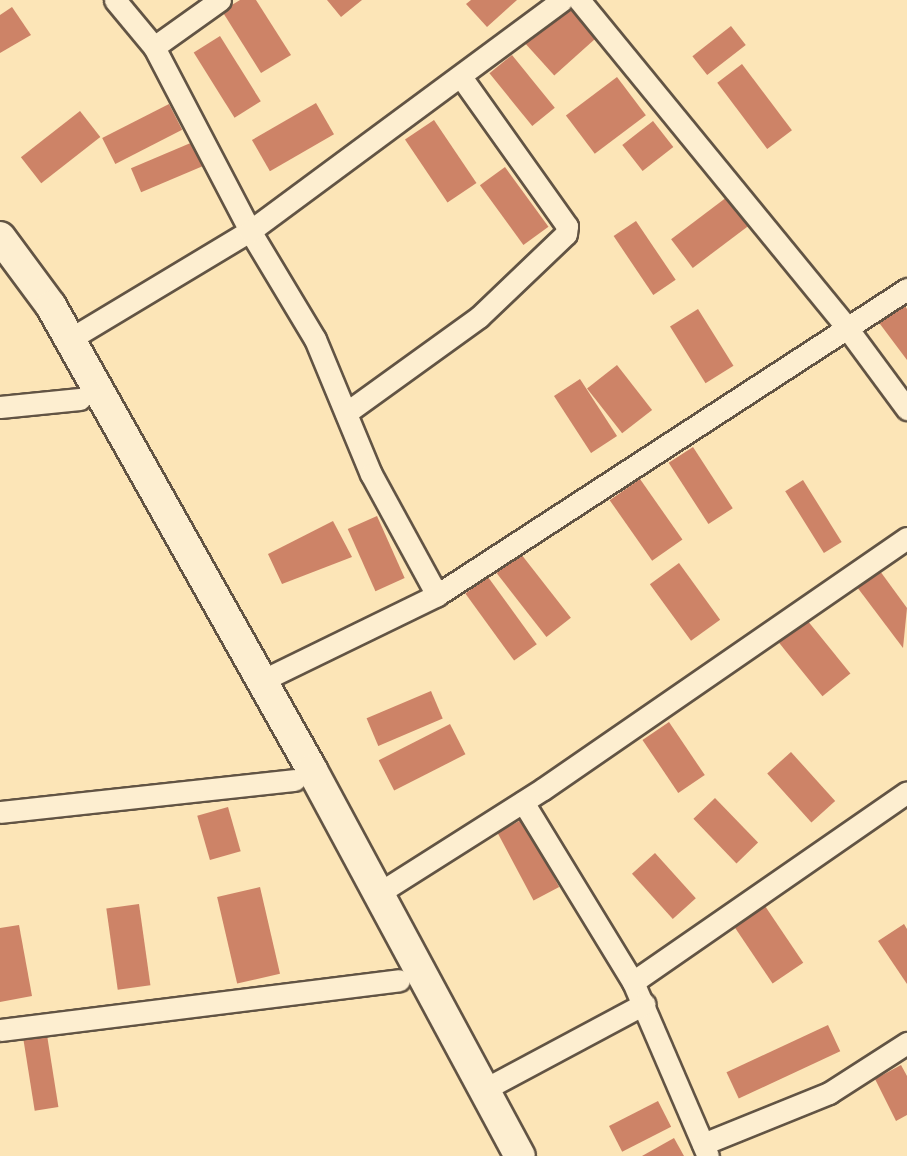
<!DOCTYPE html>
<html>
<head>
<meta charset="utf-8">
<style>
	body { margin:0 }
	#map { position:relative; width:907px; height:1156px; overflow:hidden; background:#fce5b7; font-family:Alegreya,serif }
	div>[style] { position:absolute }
	.building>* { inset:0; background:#cd8367; transform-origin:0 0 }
	.roads { filter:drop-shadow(2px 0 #625444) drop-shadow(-2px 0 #625444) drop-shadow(0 2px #625444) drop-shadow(0 -2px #625444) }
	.street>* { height:21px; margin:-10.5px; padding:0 10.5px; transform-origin:10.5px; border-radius:10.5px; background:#fdeed0 }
	.secondary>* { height:30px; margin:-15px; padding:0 15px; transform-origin:15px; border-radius:15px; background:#fdeed0 }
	span { translate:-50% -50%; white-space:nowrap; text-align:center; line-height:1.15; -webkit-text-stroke:4.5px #fdeed0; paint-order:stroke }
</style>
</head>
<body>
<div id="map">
	<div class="building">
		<div style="clip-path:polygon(240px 0,256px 0,291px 55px,261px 73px,222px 11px)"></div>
		<div style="clip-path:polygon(327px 0,362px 0,341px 17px)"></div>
		<div style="clip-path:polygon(471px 0,517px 0,487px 27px,466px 4px)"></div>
		<div style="left:571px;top:0;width:45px;height:63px;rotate:48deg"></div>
		<div style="clip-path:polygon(12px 7px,31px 35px,0 53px,0 15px)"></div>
		<div style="left:731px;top:26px;width:24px;height:49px;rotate:52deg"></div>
		<div style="left:220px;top:36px;width:77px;height:31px;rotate:58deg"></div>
		<div style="left:512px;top:55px;width:68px;height:29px;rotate:51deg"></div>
		<div style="left:742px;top:64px;width:83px;height:31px;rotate:53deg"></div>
		<div style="left:617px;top:77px;width:48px;height:64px;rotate:53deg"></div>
		<div style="left:316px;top:103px;width:36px;height:74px;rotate:60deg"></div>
		<div style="left:169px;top:104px;width:29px;height:75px;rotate:63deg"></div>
		<div style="left:80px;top:111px;width:33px;height:75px;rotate:52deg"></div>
		<div style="left:434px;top:120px;width:76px;height:35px;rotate:56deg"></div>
		<div style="left:653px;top:121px;width:33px;height:39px;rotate:52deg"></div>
		<div style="left:200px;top:139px;width:26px;height:75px;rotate:67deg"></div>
		<div style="left:505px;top:167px;width:74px;height:31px;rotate:54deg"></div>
		<div style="left:727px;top:197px;width:36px;height:70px;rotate:53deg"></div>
		<div style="left:636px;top:221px;width:71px;height:27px;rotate:56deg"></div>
		<div style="clip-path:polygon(902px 301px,907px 309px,907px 360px,877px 320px)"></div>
		<div style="left:698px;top:309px;width:67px;height:33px;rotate:58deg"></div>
		<div style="left:617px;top:365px;width:57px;height:38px;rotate:52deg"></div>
		<div style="left:580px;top:379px;width:68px;height:31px;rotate:57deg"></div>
		<div style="left:693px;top:447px;width:73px;height:29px;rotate:57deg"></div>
		<div style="left:640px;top:479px;width:74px;height:37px;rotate:55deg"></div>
		<div style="left:803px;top:480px;width:73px;height:21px;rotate:58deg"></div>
		<div style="left:377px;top:516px;width:68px;height:32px;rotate:66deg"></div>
		<div style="clip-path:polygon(333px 521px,352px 557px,282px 584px,268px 554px)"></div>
		<div style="left:521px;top:554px;width:81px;height:31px;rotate:52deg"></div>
		<div style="left:679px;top:563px;width:70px;height:36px;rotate:54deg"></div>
		<div style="clip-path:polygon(880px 571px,907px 608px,903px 648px,857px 587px)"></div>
		<div style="left:488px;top:577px;width:83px;height:28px;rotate:54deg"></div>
		<div style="left:807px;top:620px;width:69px;height:36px;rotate:51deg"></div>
		<div style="left:431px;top:691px;width:30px;height:70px;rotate:67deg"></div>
		<div style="left:669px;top:722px;width:64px;height:32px;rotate:56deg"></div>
		<div style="left:450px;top:724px;width:34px;height:80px;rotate:63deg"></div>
		<div style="left:791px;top:752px;width:66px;height:32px;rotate:48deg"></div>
		<div style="left:715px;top:798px;width:62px;height:30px;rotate:46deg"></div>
		<div style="left:228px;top:807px;width:46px;height:32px;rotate:74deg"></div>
		<div style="left:523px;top:819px;width:77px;height:29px;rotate:62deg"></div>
		<div style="left:655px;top:853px;width:61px;height:31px;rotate:48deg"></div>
		<div style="left:260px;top:887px;width:89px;height:44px;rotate:77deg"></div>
		<div style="left:763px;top:903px;width:72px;height:37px;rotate:56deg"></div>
		<div style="left:139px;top:904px;width:82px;height:33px;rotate:82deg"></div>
		<div style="clip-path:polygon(904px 924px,907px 929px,907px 984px,878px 941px)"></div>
		<div style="clip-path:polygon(19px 925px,32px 996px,0 1002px,0 928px)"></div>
		<div style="left:828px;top:1025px;width:29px;height:112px;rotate:65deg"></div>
		<div style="left:47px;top:1035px;width:73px;height:24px;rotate:81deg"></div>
		<div style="clip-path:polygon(901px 1065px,907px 1076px,907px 1115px,896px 1121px,875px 1079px)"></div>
		<div style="left:658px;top:1101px;width:29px;height:55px;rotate:63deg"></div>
		<div style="clip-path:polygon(674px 1138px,684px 1156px,642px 1156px)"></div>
	</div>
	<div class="roads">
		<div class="street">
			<div style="left:115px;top:0;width:61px;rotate:50.3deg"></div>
			<div style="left:154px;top:47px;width:208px;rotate:62.4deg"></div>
			<div style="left:250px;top:231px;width:126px;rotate:59deg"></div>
			<div style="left:315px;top:339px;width:146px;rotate:67.5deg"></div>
			<div style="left:371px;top:474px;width:138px;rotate:61.4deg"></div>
			<div style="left:579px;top:0;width:424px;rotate:50.7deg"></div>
			<div style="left:847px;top:328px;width:101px;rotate:53.5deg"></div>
			<div style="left:154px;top:47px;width:81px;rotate:-35.5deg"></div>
			<div style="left:70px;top:339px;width:210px;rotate:-31deg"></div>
			<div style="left:250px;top:231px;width:388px;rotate:-36.5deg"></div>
			<div style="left:0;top:407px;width:80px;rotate:-5.7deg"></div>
			<div style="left:346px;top:413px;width:164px;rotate:-35.8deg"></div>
			<div style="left:479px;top:317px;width:120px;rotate:-43.7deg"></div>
			<div style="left:566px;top:234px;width:8px;rotate:-83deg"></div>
			<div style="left:567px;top:226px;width:183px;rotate:-125.4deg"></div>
			<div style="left:261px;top:681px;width:196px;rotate:-26deg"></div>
			<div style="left:437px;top:595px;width:561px;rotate:-33.07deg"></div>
			<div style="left:523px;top:802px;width:211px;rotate:58.6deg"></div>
			<div style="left:633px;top:982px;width:189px;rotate:66.7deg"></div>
			<div style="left:0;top:812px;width:296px;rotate:-6.2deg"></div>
			<div style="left:379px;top:893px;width:194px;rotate:-32.4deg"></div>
			<div style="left:543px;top:789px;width:442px;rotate:-34.6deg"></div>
			<div style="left:633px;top:982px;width:333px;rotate:-34.7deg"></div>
			<div style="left:0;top:1030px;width:402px;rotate:-7.1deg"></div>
			<div style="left:483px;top:1090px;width:183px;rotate:-28.1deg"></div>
			<div style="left:703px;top:1144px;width:136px;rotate:-22deg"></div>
			<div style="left:829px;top:1093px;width:93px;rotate:-32.7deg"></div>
		</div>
		<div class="secondary">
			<div style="left:0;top:237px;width:86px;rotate:53.5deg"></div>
			<div style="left:51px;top:306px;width:532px;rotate:60.64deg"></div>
			<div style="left:312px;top:770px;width:438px;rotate:61.7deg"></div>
		</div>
	</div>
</div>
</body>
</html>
